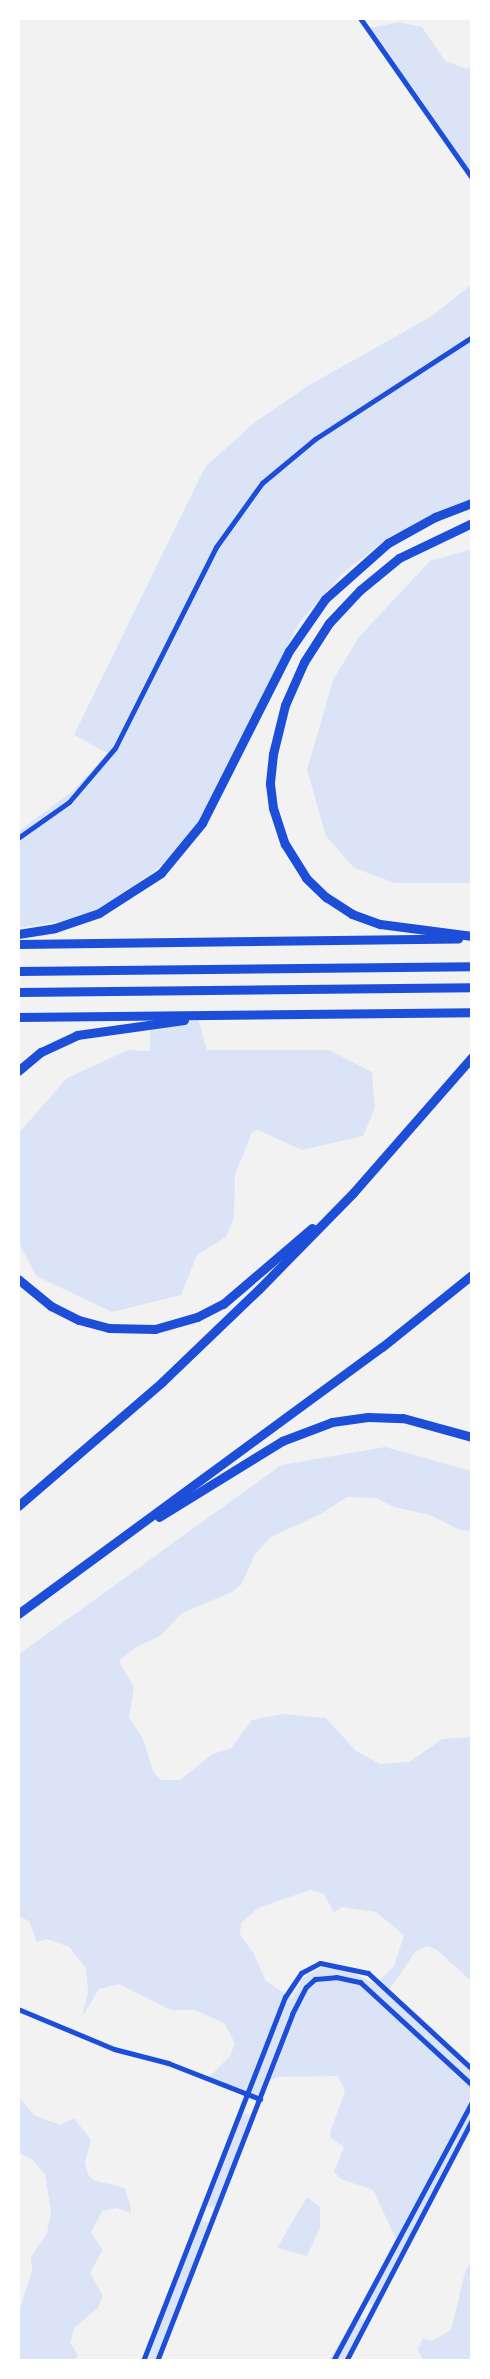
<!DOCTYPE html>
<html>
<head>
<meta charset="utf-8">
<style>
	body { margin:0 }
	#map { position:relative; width:490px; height:2379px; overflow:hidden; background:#f2f2f2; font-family:"Work Sans",sans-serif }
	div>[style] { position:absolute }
	.green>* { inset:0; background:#dbe4f7; transform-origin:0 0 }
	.minor>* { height:5px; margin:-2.5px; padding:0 2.5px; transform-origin:2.5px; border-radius:2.5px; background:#1d4ed8 }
	.motorway>* { height:9px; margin:-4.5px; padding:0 4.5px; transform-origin:4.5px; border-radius:4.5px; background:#1d4ed8 }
	span { translate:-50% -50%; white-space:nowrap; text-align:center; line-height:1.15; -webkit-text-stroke:4.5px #fff; paint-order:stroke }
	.frame { position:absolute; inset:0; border:20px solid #fff; pointer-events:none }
</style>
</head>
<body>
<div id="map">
	<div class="green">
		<div style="clip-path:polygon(398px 22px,422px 27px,445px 61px,467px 69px,472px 66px,472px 181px,366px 29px)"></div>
		<div style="clip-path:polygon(472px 284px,472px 500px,392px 535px,343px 573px,299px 623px,196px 826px,163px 864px,115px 901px,76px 919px,18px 928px,18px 832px,75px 789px,107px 753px,74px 735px,205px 467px,254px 423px,306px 387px,432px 316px)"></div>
		<div style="clip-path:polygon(472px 549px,472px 883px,395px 883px,354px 868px,326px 836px,307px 770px,333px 680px,359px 637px,430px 561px)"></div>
		<div style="clip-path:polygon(198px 1018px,207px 1050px,329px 1050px,372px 1072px,375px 1108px,363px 1136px,302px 1150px,258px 1130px,252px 1132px,235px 1175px,234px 1218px,226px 1237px,197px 1255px,181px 1295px,112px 1312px,36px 1276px,18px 1241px,18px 1134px,67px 1078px,128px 1050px,150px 1051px,150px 1022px)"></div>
		<div style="clip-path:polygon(evenodd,385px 1447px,472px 1471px,472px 1531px,460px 1530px,430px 1515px,394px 1507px,376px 1498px,347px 1497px,321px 1514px,271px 1537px,255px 1554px,241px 1585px,232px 1592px,182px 1613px,160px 1636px,136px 1647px,119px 1661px,134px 1687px,129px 1717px,143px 1739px,153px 1771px,161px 1780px,180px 1780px,213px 1754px,231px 1748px,252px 1720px,283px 1714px,326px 1718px,356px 1751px,380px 1764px,409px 1762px,442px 1739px,472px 1737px,472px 1982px,437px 1950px,427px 1946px,416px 1951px,387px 1993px,472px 2070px,472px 2117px,374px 2306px,364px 2301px,396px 2239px,373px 2190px,341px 2179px,334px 2172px,344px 2147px,331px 2138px,330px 2133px,345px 2091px,338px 2076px,279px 2077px,267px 2081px,256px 2100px,207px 2079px,230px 2056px,235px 2043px,224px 2023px,195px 2010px,171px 2010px,119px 1984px,99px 1989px,82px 2017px,88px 1992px,86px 1968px,69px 1947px,47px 1939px,37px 1942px,29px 1921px,18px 1916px,18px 1655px,281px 1465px,385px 1447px,310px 1890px,323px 1893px,334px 1912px,342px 1907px,376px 1912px,404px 1935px,394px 1966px,376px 1984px,350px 1971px,321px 1967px,302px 1979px,292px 1998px,266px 1981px,253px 1952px,240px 1935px,241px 1923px,258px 1908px,310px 1890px)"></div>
		<div style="clip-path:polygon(18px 2096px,34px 2115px,60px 2125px,74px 2118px,91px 2140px,85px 2162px,88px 2174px,93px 2180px,125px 2188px,131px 2208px,131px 2213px,117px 2208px,102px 2211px,91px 2233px,103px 2250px,90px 2273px,103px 2296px,98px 2308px,75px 2327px,70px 2343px,78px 2355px,74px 2361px,18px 2361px,18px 2314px,32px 2271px,31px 2257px,47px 2233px,51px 2211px,45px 2174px,32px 2159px,18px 2152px)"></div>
		<div style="left:241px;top:2112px;width:13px;height:99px;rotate:23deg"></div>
		<div style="clip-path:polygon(307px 2197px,320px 2207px,320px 2228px,307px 2256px,277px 2248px)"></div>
		<div style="left:199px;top:2219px;width:12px;height:153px;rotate:20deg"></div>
		<div style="clip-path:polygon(472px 2260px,472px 2361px,423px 2361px,418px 2349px,423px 2338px,432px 2341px,451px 2330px,465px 2272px)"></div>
		<div style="left:356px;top:2315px;width:12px;height:51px;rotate:31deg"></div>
	</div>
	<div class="minor">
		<div style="left:360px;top:18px;width:195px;rotate:55deg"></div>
		<div style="left:18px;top:838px;width:62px;rotate:-35.2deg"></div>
		<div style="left:69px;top:802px;width:71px;rotate:-49.6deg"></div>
		<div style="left:115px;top:748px;width:225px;rotate:-63.3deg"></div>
		<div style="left:216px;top:547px;width:79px;rotate:-54.3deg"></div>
		<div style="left:262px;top:483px;width:69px;rotate:-39.7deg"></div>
		<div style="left:315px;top:439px;width:187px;rotate:-33deg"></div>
		<div style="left:18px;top:2009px;width:104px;rotate:22.6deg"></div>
		<div style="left:114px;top:2049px;width:56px;rotate:14.5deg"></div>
		<div style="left:168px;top:2063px;width:99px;rotate:21.4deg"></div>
		<div style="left:143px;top:2361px;width:391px;rotate:-68.7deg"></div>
		<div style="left:285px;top:1997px;width:29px;rotate:-56deg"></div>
		<div style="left:301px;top:1973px;width:21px;rotate:-28deg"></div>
		<div style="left:320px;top:1963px;width:49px;rotate:11.8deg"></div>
		<div style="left:368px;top:1973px;width:142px;rotate:42.7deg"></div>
		<div style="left:157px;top:2361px;width:372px;rotate:-68.7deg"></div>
		<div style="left:292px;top:2014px;width:30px;rotate:-63deg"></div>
		<div style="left:306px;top:1987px;width:12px;rotate:-42deg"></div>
		<div style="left:315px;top:1979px;width:21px;rotate:-5deg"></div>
		<div style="left:336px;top:1977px;width:25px;rotate:12deg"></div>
		<div style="left:360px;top:1982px;width:152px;rotate:42.6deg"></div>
		<div style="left:333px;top:2361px;width:294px;rotate:-61.8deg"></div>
		<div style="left:346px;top:2361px;width:272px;rotate:-62.4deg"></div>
	</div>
	<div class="motorway">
		<div style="left:472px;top:523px;width:81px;rotate:154.4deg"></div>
		<div style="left:399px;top:558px;width:50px;rotate:140.6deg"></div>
		<div style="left:360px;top:590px;width:45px;rotate:133.2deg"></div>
		<div style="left:329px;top:623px;width:46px;rotate:122.7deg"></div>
		<div style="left:304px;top:662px;width:47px;rotate:113.8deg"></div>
		<div style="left:285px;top:705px;width:50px;rotate:103.8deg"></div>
		<div style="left:273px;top:754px;width:30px;rotate:96deg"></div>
		<div style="left:270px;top:784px;width:24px;rotate:83deg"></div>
		<div style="left:273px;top:808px;width:38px;rotate:72deg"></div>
		<div style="left:285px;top:844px;width:40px;rotate:58deg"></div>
		<div style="left:306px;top:878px;width:28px;rotate:44deg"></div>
		<div style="left:326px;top:897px;width:31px;rotate:33deg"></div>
		<div style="left:352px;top:914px;width:30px;rotate:20deg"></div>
		<div style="left:380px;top:924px;width:93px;rotate:7.4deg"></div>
		<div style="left:18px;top:934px;width:37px;rotate:-9deg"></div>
		<div style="left:55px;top:928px;width:46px;rotate:-18.8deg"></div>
		<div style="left:99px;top:913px;width:74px;rotate:-32.8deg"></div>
		<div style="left:161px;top:873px;width:65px;rotate:-50.6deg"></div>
		<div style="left:202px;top:823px;width:193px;rotate:-63.2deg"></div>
		<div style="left:289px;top:651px;width:63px;rotate:-55.3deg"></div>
		<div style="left:325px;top:599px;width:84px;rotate:-41.6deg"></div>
		<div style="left:388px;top:543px;width:54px;rotate:-29deg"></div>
		<div style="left:435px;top:517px;width:40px;rotate:-21deg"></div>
		<div style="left:18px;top:944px;width:440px;rotate:-0.7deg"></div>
		<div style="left:18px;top:971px;width:454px;rotate:-0.6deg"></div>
		<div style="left:18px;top:992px;width:454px;rotate:-0.6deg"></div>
		<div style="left:18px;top:1017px;width:454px;rotate:-0.6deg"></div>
		<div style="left:18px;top:1071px;width:30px;rotate:-40deg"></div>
		<div style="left:41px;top:1052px;width:40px;rotate:-25deg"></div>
		<div style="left:77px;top:1035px;width:108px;rotate:-8deg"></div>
		<div style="left:18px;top:1279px;width:43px;rotate:39.3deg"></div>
		<div style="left:51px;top:1306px;width:31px;rotate:27deg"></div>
		<div style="left:79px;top:1320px;width:31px;rotate:15deg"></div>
		<div style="left:109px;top:1328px;width:46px;rotate:1.2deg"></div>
		<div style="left:155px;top:1329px;width:44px;rotate:-15.9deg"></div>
		<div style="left:197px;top:1317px;width:29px;rotate:-27deg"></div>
		<div style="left:223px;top:1304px;width:117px;rotate:-40.5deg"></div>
		<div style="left:18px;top:1506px;width:190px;rotate:-40.7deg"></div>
		<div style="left:162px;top:1382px;width:134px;rotate:-43.8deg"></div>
		<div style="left:259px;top:1289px;width:134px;rotate:-45.6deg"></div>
		<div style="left:353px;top:1193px;width:181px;rotate:-48.8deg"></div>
		<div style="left:159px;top:1517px;width:145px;rotate:-31.7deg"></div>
		<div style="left:282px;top:1441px;width:53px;rotate:-20.8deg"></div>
		<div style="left:332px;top:1422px;width:36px;rotate:-8deg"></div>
		<div style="left:368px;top:1417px;width:35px;rotate:2deg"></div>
		<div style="left:403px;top:1418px;width:72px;rotate:15.4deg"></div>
		<div style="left:18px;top:1614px;width:451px;rotate:-36.3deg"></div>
		<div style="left:382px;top:1347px;width:115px;rotate:-38.7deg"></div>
	</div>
	<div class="frame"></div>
</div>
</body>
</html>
